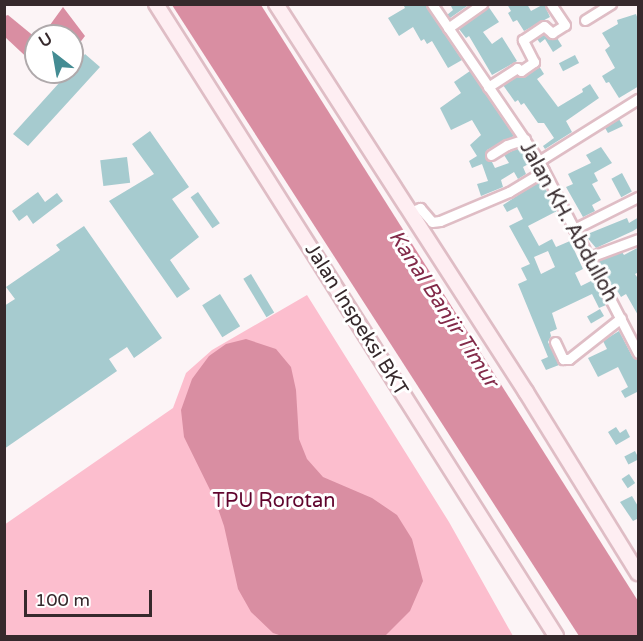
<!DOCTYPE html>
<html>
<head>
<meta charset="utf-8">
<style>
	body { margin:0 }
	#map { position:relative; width:643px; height:641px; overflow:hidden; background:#fcf4f6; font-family:"Varela Round",sans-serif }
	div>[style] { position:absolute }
	.green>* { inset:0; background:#fcbece }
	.water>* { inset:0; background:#d98ea2 }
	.building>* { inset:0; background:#a6cbcf; transform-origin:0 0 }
	.roads { filter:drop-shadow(2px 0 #dfbdc5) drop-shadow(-2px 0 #dfbdc5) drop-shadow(0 2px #dfbdc5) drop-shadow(0 -2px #dfbdc5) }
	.street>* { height:9px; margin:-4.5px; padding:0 4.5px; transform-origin:4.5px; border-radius:4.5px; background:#fff }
	.secondary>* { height:14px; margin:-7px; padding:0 7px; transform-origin:7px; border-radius:7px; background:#feeef2 }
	span { translate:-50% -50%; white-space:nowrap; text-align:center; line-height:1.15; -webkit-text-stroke:6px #fff; paint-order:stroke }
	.street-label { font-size:20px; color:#36292c }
	.park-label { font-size:20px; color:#60042d }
	.water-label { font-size:21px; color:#822a49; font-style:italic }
	.frame { position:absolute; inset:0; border:6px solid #36292c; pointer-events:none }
	.north { position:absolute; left:24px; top:24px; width:60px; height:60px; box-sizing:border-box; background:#fff; border:2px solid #afa9ab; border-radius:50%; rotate:329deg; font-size:16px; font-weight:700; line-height:24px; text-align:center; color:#36292c }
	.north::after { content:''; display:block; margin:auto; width:21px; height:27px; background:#448c93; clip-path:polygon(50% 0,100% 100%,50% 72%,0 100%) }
	.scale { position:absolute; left:24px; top:590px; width:128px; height:27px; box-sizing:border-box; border:3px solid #36292c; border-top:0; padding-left:8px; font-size:18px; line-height:21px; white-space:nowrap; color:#36292c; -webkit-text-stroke:4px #fff; paint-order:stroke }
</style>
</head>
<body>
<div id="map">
	<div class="green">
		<div style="clip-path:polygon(307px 295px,449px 522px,513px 636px,5px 636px,4px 525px,173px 408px,186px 373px,212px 350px)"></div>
	</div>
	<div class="water">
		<div style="clip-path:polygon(172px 5px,261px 5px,638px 601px,638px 636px,579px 636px)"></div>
		<div style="clip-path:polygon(63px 7px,85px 36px,72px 53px,72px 36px,42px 36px)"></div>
		<div style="clip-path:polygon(8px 15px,36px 38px,36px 66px,5px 37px,5px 16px)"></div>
		<div style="clip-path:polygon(246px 339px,276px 349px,291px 367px,296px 390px,299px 439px,307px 459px,323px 477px,372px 498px,397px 515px,412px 539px,423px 581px,410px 611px,385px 636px,282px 636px,273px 633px,251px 612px,238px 589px,224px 526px,215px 500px,184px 437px,181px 410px,192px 379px,209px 356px,226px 344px)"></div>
	</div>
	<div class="building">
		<div style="clip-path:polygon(403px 4px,425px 4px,462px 60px,448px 68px,432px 41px,427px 44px,424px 39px,421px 41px,413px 27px,399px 36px,388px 18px,405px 8px)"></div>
		<div style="clip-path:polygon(450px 4px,470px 4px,450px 18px,447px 15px,453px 10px)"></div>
		<div style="clip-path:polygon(507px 4px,527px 4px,531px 11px,544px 4px,550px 17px,524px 31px,517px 20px,513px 22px,508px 13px,511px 11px)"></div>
		<div style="clip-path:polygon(488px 6px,499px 22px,483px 32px,492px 44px,502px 37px,517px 61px,492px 75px,469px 36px,466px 38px,459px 29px)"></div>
		<div style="clip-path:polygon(636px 14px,639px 22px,639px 86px,619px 98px,609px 82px,606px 83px,602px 76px,615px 68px,605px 50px,610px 46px,602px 33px,618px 24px,617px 20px)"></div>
		<div style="clip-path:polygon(543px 34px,551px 40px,557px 38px,562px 46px,553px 52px,545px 39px,540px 43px,537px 39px)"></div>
		<div style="clip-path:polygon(85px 54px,100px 67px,28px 146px,13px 134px,69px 72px,72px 72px)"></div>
		<div style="left:575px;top:55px;width:9px;height:18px;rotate:63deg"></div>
		<div style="clip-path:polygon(539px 66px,544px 74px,537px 79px,558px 107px,583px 92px,582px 89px,590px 84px,599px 98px,566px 121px,572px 132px,545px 149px,543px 146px,554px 138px,544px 123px,538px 123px,524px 103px,521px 105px,518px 100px,515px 102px,503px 85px,517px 76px,525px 77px)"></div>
		<div style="clip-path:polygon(470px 71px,514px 136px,487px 150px,486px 159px,492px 162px,495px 168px,509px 163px,504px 155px,521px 147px,532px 162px,523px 167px,526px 174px,518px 179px,514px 172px,501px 180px,503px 187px,481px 196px,477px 184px,488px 181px,482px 164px,472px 168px,469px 161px,477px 156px,470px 145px,481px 135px,472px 120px,451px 130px,440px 108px,461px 93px,454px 82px)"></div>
		<div style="clip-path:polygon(619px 119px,623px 126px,608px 133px,605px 128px)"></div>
		<div style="clip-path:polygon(150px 131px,189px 187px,172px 199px,199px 237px,170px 260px,190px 289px,177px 298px,109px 201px,154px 174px,132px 144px)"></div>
		<div style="clip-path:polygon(601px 147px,612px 163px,594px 173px,598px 181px,592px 184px,601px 200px,592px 205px,595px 211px,583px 217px,566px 187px,573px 184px,568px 174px,591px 163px,586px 155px)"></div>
		<div style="left:127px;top:157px;width:26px;height:27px;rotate:83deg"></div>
		<div style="left:622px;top:173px;width:21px;height:12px;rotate:62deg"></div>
		<div style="clip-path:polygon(evenodd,541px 180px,557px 211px,528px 226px,539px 246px,552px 239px,556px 247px,570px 241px,583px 269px,575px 273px,581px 286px,593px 280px,606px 305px,599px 308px,592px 294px,552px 313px,557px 329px,550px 332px,551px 336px,548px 342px,559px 365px,546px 370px,541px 360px,548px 357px,518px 284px,527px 280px,521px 268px,530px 264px,509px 226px,523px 219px,517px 207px,507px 212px,503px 205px,541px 180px,548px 251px,555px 267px,541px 274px,534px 257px,548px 251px)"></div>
		<div style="clip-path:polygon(38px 192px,45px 202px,57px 193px,63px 201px,33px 224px,27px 215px,19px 221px,12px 211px)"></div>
		<div style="left:198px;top:192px;width:38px;height:9px;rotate:55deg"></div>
		<div style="clip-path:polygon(639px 217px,639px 227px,633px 231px,596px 248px,585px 235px,627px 218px,629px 223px)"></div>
		<div style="clip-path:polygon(84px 226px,162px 338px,134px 358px,127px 347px,109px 359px,117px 371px,4px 449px,4px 306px,15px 299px,6px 287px,60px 250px,56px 245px)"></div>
		<div style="clip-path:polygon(639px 247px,639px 272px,635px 274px,639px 280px,639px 317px,626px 294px,621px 297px,615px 287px,612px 288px,598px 261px,622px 252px,624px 255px)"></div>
		<div style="left:251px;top:274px;width:45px;height:9px;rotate:59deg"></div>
		<div style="left:220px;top:294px;width:38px;height:21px;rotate:58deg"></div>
		<div style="left:600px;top:309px;width:8px;height:15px;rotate:60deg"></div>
		<div style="clip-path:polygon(619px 331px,632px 356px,639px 360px,639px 391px,625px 398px,621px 391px,628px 387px,618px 367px,598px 377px,588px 358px,607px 349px,603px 341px)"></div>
		<div style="clip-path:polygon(616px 427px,620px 433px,626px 429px,630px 437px,616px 445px,608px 432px)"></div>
		<div style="left:635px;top:451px;width:9px;height:12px;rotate:63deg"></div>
		<div style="left:629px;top:474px;width:11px;height:9px;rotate:56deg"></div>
		<div style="clip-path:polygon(632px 496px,639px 508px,639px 518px,633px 521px,620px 502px)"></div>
	</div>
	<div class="roads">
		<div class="street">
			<div style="left:432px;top:4px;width:190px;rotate:55.7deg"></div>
			<div style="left:539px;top:161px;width:216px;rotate:62.7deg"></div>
			<div style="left:585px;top:20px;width:31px;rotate:-32deg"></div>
			<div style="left:448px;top:28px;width:42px;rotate:-35.2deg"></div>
			<div style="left:488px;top:87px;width:35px;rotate:-33deg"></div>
			<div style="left:517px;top:68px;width:5px;rotate:37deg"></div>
			<div style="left:521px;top:71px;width:16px;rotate:-35deg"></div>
			<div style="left:534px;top:62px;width:25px;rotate:-117deg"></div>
			<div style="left:523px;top:40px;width:25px;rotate:-34deg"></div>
			<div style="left:544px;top:26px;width:11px;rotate:41deg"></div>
			<div style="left:552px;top:33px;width:15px;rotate:-32deg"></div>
			<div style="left:565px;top:25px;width:25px;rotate:-124deg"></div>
			<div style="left:491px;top:155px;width:19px;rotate:-32deg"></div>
			<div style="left:507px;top:145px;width:19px;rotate:-18deg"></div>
			<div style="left:539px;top:161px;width:117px;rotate:-32.1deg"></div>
			<div style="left:410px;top:212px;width:11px;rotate:-22deg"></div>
			<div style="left:420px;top:208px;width:18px;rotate:49deg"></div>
			<div style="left:432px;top:222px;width:8px;rotate:-7deg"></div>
			<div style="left:440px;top:221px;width:75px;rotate:-22.8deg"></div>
			<div style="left:509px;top:192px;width:41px;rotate:-31deg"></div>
			<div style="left:574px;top:229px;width:72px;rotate:-26.6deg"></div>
			<div style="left:587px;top:258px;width:54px;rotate:-20.4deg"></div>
			<div style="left:555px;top:342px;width:19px;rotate:65deg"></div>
			<div style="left:563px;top:359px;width:6px"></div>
			<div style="left:569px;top:359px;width:66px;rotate:-38.3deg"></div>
		</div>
		<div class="secondary">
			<div style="left:156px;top:4px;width:748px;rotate:57.67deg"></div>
			<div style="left:276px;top:4px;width:462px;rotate:57.2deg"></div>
			<div style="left:526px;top:392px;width:213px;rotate:58.3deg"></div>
		</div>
	</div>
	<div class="street-label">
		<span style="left:568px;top:222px;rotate:61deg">Jalan KH. Abdulloh</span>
		<span style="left:356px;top:320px;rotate:58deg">Jalan Inspeksi BKT</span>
	</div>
	<div class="park-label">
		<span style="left:274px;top:501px">TPU Rorotan</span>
	</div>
	<div class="water-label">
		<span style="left:443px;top:309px;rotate:57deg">Kanal Banjir Timur</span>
	</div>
	<div class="frame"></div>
	<div class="north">U</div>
	<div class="scale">100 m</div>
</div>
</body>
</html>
